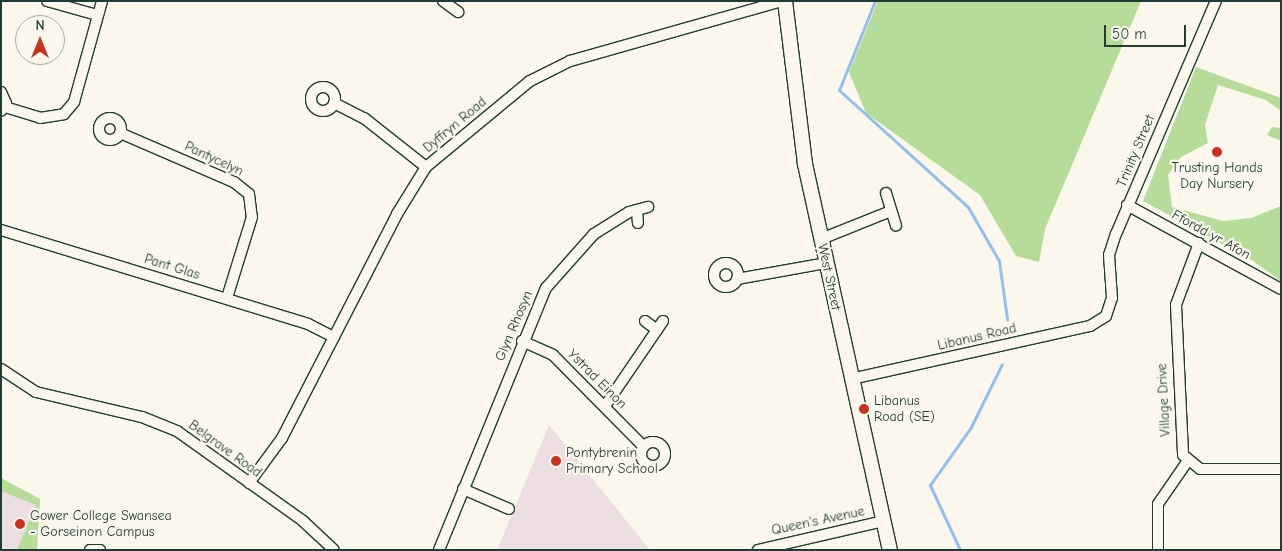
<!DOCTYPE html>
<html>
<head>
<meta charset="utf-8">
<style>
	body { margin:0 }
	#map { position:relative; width:1282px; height:551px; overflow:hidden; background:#fbf7ec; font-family:"Comic Neue",sans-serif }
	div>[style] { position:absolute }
	.built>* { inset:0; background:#eddee1 }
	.green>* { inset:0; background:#b5dd99 }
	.stream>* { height:3px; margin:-1.5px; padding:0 1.5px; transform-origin:1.5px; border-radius:1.5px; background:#93bfed }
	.roads { filter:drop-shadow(1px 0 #1f3d34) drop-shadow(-1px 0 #1f3d34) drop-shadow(0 1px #1f3d34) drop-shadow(0 -1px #1f3d34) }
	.street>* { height:10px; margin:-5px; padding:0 5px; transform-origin:5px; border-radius:5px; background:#fbf7ec }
	.street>.ring { margin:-5px; padding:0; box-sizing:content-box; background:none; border:10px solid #fbf7ec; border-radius:50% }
	.secondary>* { height:14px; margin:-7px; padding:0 7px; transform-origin:7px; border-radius:7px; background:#fbf7ec }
	.dots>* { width:14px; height:14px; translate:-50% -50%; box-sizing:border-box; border:2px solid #fbf7ec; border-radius:50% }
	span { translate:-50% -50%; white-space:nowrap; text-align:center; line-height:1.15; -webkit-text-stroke:4.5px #fbf7ec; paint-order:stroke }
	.street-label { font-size:14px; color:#1f3d34 }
	.poi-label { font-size:14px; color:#1f3d34 }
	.left { translate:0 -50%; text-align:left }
	.frame { position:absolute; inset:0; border:2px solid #1f3d34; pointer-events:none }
	.north { position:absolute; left:15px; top:15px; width:50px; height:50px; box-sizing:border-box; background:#fbf7ec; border:1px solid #a3ada2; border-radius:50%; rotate:0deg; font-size:14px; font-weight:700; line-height:20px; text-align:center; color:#1f3d34 }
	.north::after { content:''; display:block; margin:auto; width:18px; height:22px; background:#c8321e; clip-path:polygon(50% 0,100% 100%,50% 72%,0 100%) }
	.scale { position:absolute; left:1104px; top:25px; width:82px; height:22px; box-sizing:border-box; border:2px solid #1f3d34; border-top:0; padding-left:6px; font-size:15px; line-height:18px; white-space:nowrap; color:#1f3d34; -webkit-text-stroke:4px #fbf7ec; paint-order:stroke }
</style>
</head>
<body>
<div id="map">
	<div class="built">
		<div style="clip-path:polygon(549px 425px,650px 550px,497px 550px)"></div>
		<div style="clip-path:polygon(1px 478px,40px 499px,37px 550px,1px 550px)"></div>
	</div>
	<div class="green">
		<div style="clip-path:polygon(878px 1px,1141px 1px,1045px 229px,1039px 262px,1016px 256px,980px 195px,866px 113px,849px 72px)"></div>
		<div style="clip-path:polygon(1196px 67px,1281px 98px,1281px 111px,1266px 100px,1218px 85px,1205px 125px,1208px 143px,1181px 157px,1168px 175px,1172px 207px,1223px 221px,1251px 218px,1281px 206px,1281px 281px,1250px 259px,1143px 201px)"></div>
		<div style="clip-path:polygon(1272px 127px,1281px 128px,1281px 141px,1267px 135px)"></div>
		<div style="clip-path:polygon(1px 478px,40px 499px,37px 550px,17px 550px,36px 505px,1px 491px)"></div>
	</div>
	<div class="stream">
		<div style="left:875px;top:1px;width:96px;rotate:112deg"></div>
		<div style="left:839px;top:90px;width:174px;rotate:42.2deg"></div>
		<div style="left:968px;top:207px;width:62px;rotate:60.1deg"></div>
		<div style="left:999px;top:261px;width:59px;rotate:82.1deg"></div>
		<div style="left:960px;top:550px;width:72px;rotate:-114.8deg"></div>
		<div style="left:930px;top:485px;width:71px;rotate:-54.7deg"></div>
		<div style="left:971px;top:427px;width:70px;rotate:-63.8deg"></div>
	</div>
	<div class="roads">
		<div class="street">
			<div style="left:47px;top:1px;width:52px;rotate:15.6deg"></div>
			<div style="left:443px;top:1px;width:19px;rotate:36deg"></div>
			<div class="ring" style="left:311px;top:87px;width:14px;height:14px"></div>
			<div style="left:1px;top:92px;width:12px;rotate:66deg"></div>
			<div style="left:6px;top:103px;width:9px;rotate:122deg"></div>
			<div style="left:334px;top:103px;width:34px;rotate:27deg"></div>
			<div style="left:364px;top:118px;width:79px;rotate:38.3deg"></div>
			<div style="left:5px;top:107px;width:37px;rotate:17deg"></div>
			<div style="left:40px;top:118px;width:24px;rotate:-9deg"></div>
			<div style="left:64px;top:114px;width:16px;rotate:-50deg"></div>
			<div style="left:74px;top:102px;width:105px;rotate:-74.5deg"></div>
			<div class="ring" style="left:99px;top:118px;width:12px;height:12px"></div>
			<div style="left:120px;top:133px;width:124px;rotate:23.3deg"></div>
			<div style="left:234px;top:182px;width:19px;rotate:39deg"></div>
			<div style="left:249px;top:194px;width:23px;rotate:83deg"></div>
			<div style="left:252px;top:217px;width:85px;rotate:107.2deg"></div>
			<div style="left:886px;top:193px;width:34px;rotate:73deg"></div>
			<div style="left:1127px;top:205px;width:175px;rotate:28.6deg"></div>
			<div style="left:637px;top:210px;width:13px;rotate:86deg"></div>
			<div style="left:1px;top:230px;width:321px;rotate:17deg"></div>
			<div style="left:308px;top:324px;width:29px;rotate:27deg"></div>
			<div style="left:821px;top:239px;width:75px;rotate:-21.8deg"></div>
			<div style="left:1199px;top:243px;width:66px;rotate:110.4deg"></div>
			<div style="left:1176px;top:305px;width:150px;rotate:87.3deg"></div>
			<div style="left:1183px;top:455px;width:22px;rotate:39deg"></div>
			<div style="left:1200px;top:469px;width:81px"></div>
			<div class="ring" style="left:714px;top:263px;width:14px;height:14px"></div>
			<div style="left:737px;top:279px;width:90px;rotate:-10.2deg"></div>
			<div style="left:645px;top:321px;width:15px;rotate:37deg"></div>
			<div style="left:522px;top:341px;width:34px;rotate:24deg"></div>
			<div style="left:553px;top:355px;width:129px;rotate:45.3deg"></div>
			<div style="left:1px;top:369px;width:42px;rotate:33.3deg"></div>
			<div style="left:36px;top:392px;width:109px;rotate:13.3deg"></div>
			<div style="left:142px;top:417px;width:38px;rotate:22deg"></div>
			<div style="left:177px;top:431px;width:155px;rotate:35.5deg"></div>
			<div style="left:303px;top:521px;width:42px;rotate:43.1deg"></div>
			<div style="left:851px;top:379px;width:245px;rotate:-12.5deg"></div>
			<div style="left:1090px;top:326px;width:19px;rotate:-32deg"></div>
			<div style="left:1106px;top:316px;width:19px;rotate:-72deg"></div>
			<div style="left:1112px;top:298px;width:43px;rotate:-94deg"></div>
			<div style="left:1109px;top:255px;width:22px;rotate:-72deg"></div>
			<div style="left:1116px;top:234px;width:254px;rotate:-66.8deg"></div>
			<div style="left:605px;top:406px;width:103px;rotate:-55.7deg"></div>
			<div class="ring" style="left:641px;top:442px;width:14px;height:14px"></div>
			<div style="left:249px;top:483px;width:56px;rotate:-53.7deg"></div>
			<div style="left:282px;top:438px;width:252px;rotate:-62.8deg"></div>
			<div style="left:397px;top:214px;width:55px;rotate:-58.3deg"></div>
			<div style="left:426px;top:167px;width:135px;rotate:-39.6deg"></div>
			<div style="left:530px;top:81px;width:45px;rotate:-26.6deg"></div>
			<div style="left:570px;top:61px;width:220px;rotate:-15.8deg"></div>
			<div style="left:463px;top:489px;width:50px;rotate:23.5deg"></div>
			<div style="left:90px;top:550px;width:10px"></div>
			<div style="left:439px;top:550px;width:283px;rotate:-67.8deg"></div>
			<div style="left:546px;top:288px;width:72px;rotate:-48.4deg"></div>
			<div style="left:594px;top:234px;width:41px;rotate:-32.2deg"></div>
			<div style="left:629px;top:212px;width:20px;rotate:-15deg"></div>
			<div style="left:758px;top:550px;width:129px;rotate:-13deg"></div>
			<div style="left:1158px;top:550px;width:46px;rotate:-90deg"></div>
			<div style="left:1158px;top:504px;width:51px;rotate:-55.4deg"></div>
		</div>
		<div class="secondary">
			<div style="left:785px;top:1px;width:164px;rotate:83deg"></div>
			<div style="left:805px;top:164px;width:395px;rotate:77.6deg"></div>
		</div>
	</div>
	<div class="dots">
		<div style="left:1217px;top:152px;background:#c8321e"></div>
		<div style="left:864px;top:409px;background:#c8321e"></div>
		<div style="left:556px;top:461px;background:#c8321e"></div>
		<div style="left:20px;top:524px;background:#c8321e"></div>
	</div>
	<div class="street-label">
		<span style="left:455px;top:125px;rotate:-40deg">Dyffryn Road</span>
		<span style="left:1136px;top:151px;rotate:-67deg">Trinity Street</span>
		<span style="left:214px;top:159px;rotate:25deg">Pantycelyn</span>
		<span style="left:1211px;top:235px;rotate:29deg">Ffordd yr Afon</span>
		<span style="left:172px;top:267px;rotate:17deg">Pant Glas</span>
		<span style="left:829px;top:277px;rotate:78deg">West Street</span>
		<span style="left:514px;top:326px;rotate:-67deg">Glyn Rhosyn</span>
		<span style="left:977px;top:337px;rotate:-13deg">Libanus Road</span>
		<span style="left:597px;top:379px;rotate:45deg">Ystrad Einon</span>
		<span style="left:1164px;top:400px;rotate:-93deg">Village Drive</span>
		<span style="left:225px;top:449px;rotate:36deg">Belgrave Road</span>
		<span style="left:818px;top:521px;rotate:-12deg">Queen's Avenue</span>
	</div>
	<div class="poi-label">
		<span style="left:1217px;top:176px">Trusting Hands<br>Day Nursery</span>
		<span class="left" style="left:874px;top:409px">Libanus<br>Road (SE)</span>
		<span class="left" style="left:566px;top:461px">Pontybrenin<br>Primary School</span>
		<span class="left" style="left:30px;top:524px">Gower College Swansea<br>- Gorseinon Campus</span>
	</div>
	<div class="frame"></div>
	<div class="north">N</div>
	<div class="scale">50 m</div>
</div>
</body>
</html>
